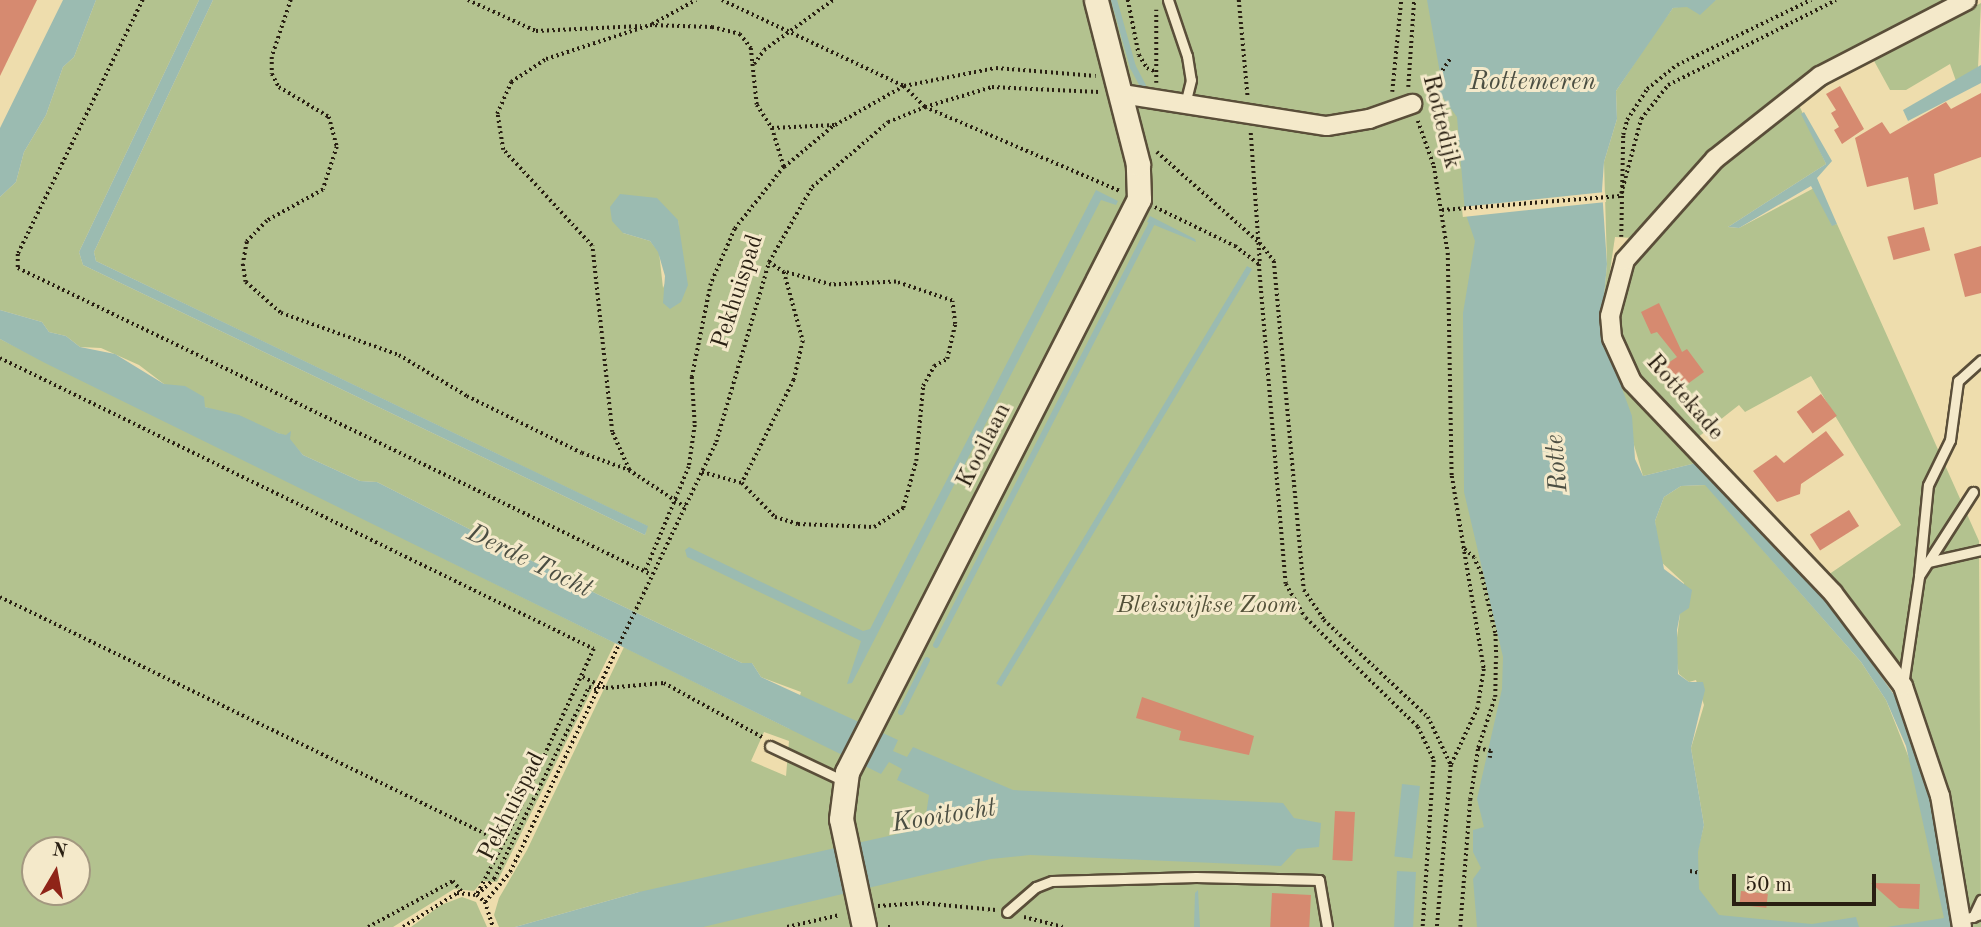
<!DOCTYPE html>
<html>
<head>
<meta charset="utf-8">
<style>
	body { margin:0 }
	#map { position:relative; width:1981px; height:927px; overflow:hidden; background:#eeddad; font-family:"Old Standard TT",serif }
	div>[style] { position:absolute }
	.green>* { inset:0; background:#b3c28f }
	.water>* { inset:0; background:#9bbbb1; transform-origin:0 0 }
	.pier>* { inset:0; background:#eeddad; transform-origin:0 0 }
	.stream>* { height:6px; margin:-3px; padding:0 3px; transform-origin:3px; border-radius:3px; background:#9bbbb1 }
	.building>* { inset:0; background:#d68a70; transform-origin:0 0 }
	.path>* { height:3.5px; margin-top:-1.75px; transform-origin:0; background:repeating-linear-gradient(90deg,#291f12 0 2px,transparent 0 5.5px) }
	.roads { filter:drop-shadow(2px 0 #5a4e39) drop-shadow(-2px 0 #5a4e39) drop-shadow(0 2px #5a4e39) drop-shadow(0 -2px #5a4e39) }
	.service>* { height:9px; margin:-4.5px; padding:0 4.5px; transform-origin:4.5px; border-radius:4.5px; background:#f4e9ca }
	.minor>* { height:18px; margin:-9px; padding:0 9px; transform-origin:9px; border-radius:9px; background:#f4e9ca }
	.tertiary>* { height:23px; margin:-11.5px; padding:0 11.5px; transform-origin:11.5px; border-radius:11.5px; background:#f4e9ca }
	span { translate:-50% -50%; white-space:nowrap; text-align:center; line-height:1.15; -webkit-text-stroke:6px #f4e9ca; paint-order:stroke }
	.street-label { font-size:24px; color:#291f12 }
	.park-label { font-size:24px; color:#525038; font-style:italic }
	.water-label { font-size:26px; color:#4b4e42; font-style:italic }
	.north { position:absolute; left:21px; top:836px; width:70px; height:70px; box-sizing:border-box; background:#f4e9ca; border:2px solid #a39880; border-radius:50%; rotate:10deg; font-size:19px; font-weight:700; line-height:28px; text-align:center; color:#291f12 }
	.north::after { content:''; display:block; margin:auto; width:24px; height:32px; background:#8f2418; clip-path:polygon(50% 0,100% 100%,50% 72%,0 100%) }
	.scale { position:absolute; left:1732px; top:874px; width:144px; height:32px; box-sizing:border-box; border:4px solid #291f12; border-top:0; padding-left:9px; font-size:21px; line-height:24px; white-space:nowrap; color:#291f12; -webkit-text-stroke:5px #f4e9ca; paint-order:stroke }
</style>
</head>
<body>
<div id="map">
	<div class="green">
		<div style="clip-path:polygon(evenodd,96px 0,199px 0,79px 252px,83px 265px,645px 535px,647px 526px,96px 261px,94px 252px,213px 0,1470px 0,1533px 651px,1513px 927px,615px 927px,639px 892px,515px 927px,499px 927px,494px 915px,499px 898px,527px 850px,624px 647px,790px 729px,801px 692px,761px 677px,752px 663px,742px 663px,597px 594px,377px 482px,360px 481px,303px 455px,286px 436px,205px 407px,164px 384px,139px 365px,101px 348px,80px 347px,66px 336px,49px 332px,42px 322px,0 310px,0 197px,16px 182px,24px 152px,46px 115px,63px 67px,74px 57px,96px 0,678px 220px,680px 250px,663px 288px,659px 252px,650px 241px,623px 233px,678px 220px,96px 0,764px 732px,789px 741px,786px 776px,751px 761px,764px 732px)"></div>
		<div style="clip-path:polygon(1716px 0,1949px 0,1799px 81px,1702px 162px,1633px 238px,1615px 237px,1604px 312px,1606px 336px,1700px 462px,1643px 476px,1601px 331px,1607px 264px,1604px 162px,1617px 119px,1616px 91px,1656px 31px,1673px 8px)"></div>
		<div style="clip-path:polygon(1981px 3px,1978px 68px,1956px 81px,1950px 64px,1906px 90px,1890px 90px,1873px 59px)"></div>
		<div style="clip-path:polygon(1798px 103px,1826px 164px,1728px 227px,1739px 228px,1814px 188px,1832px 225px,1837px 224px,1979px 541px,1981px 927px,1969px 927px,1933px 748px,1825px 577px,1901px 525px,1811px 376px,1745px 412px,1739px 405px,1697px 438px,1641px 384px,1640px 371px,1633px 371px,1624px 358px,1615px 316px,1633px 262px,1726px 160px)"></div>
		<div style="clip-path:polygon(evenodd,0 339px,615px 643px,497px 882px,482px 881px,474px 891px,454px 889px,393px 927px,0 927px,0 339px,35px 850px,77px 850px,77px 892px,35px 892px,35px 850px)"></div>
		<div style="clip-path:polygon(1706px 485px,1861px 662px,1886px 700px,1909px 758px,1927px 769px,1955px 927px,1663px 927px,1698px 849px,1704px 825px,1691px 748px,1704px 705px,1696px 680px,1689px 682px,1679px 674px,1675px 653px,1684px 583px,1659px 560px,1655px 521px,1664px 497px,1681px 486px)"></div>
		<div style="clip-path:polygon(462px 897px,476px 902px,487px 927px,411px 927px,441px 905px)"></div>
	</div>
	<div class="water">
		<div style="clip-path:polygon(63px 0,96px 0,74px 57px,63px 67px,46px 115px,24px 152px,16px 182px,0 197px,0 128px)"></div>
		<div style="clip-path:polygon(199px 0,213px 0,94px 252px,96px 261px,648px 526px,645px 535px,83px 265px,79px 252px)"></div>
		<div style="clip-path:polygon(1427px 0,1716px 0,1700px 15px,1687px 7px,1673px 8px,1616px 91px,1617px 119px,1604px 162px,1602px 190px,1607px 264px,1601px 331px,1632px 416px,1635px 459px,1643px 476px,1700px 462px,1744px 516px,1830px 605px,1895px 696px,1929px 798px,1955px 927px,1887px 927px,1944px 918px,1906px 746px,1886px 700px,1861px 662px,1705px 485px,1681px 486px,1664px 497px,1655px 521px,1664px 569px,1692px 590px,1689px 608px,1680px 614px,1677px 630px,1678px 674px,1689px 682px,1703px 682px,1705px 690px,1691px 748px,1704px 825px,1698px 852px,1699px 889px,1719px 915px,1812px 924px,1856px 917px,1859px 927px,1477px 927px,1473px 879px,1481px 868px,1473px 852px,1473px 830px,1484px 827px,1477px 799px,1502px 689px,1503px 657px,1464px 492px,1463px 313px,1475px 241px,1465px 212px,1457px 117px,1433px 84px,1440px 73px)"></div>
		<div style="clip-path:polygon(1981px 65px,1981px 83px,1908px 121px,1903px 110px)"></div>
		<div style="clip-path:polygon(1804px 112px,1832px 161px,1817px 178px,1837px 224px,1832px 226px,1811px 186px,1739px 228px,1728px 227px,1826px 164px,1801px 114px)"></div>
		<div style="clip-path:polygon(1096px 190px,1118px 201px,1116px 205px,1101px 200px,852px 683px,847px 684px,861px 641px,687px 557px,685px 550px,689px 547px,863px 631px,870px 629px)"></div>
		<div style="clip-path:polygon(620px 194px,657px 198px,678px 220px,688px 285px,681px 302px,670px 309px,663px 303px,665px 276px,658px 252px,650px 241px,623px 233px,612px 221px,610px 207px)"></div>
		<div style="clip-path:polygon(1150px 216px,1195px 239px,1196px 242px,1147px 222px)"></div>
		<div style="left:1247px;top:266px;width:6px;height:487px;rotate:31deg"></div>
		<div style="clip-path:polygon(0 310px,42px 322px,49px 332px,66px 336px,80px 347px,115px 354px,164px 384px,185px 386px,204px 397px,205px 407px,239px 415px,278px 433px,286px 435px,291px 431px,290px 439px,303px 455px,360px 481px,377px 482px,597px 594px,742px 663px,752px 663px,761px 677px,898px 740px,893px 751px,907px 757px,913px 747px,1013px 790px,1283px 803px,1294px 818px,1321px 823px,1319px 847px,1297px 849px,1281px 866px,1030px 855px,991px 859px,703px 927px,515px 927px,639px 892px,924px 828px,929px 795px,897px 780px,902px 769px,889px 762px,881px 774px,45px 363px,0 339px)"></div>
		<div style="left:1402px;top:784px;width:18px;height:73px;rotate:6deg"></div>
		<div style="left:1397px;top:871px;width:19px;height:56px;rotate:3deg"></div>
		<div style="clip-path:polygon(1198px 890px,1200px 927px,1194px 927px,1195px 893px)"></div>
	</div>
	<div class="pier">
		<div style="left:1605px;top:192px;width:10px;height:144px;rotate:84deg"></div>
	</div>
	<div class="stream">
		<div style="left:1114px;top:0;width:70px;rotate:74.2deg"></div>
		<div style="left:1133px;top:67px;width:21px;rotate:62deg"></div>
		<div style="left:936px;top:645px;width:473px;rotate:-62.9deg"></div>
		<div style="left:901px;top:712px;width:58px;rotate:-63.4deg"></div>
	</div>
	<div class="building">
		<div style="clip-path:polygon(0 0,37px 0,0 76px)"></div>
		<div style="clip-path:polygon(1840px 86px,1864px 129px,1842px 144px,1834px 130px,1839px 127px,1831px 113px,1836px 110px,1826px 94px)"></div>
		<div style="clip-path:polygon(1981px 93px,1981px 157px,1934px 174px,1938px 204px,1914px 210px,1908px 177px,1867px 187px,1855px 138px,1882px 122px,1890px 134px,1946px 102px,1951px 109px)"></div>
		<div style="left:1924px;top:227px;width:24px;height:38px;rotate:75deg"></div>
		<div style="clip-path:polygon(1981px 246px,1981px 293px,1965px 297px,1954px 254px)"></div>
		<div style="clip-path:polygon(1659px 303px,1682px 352px,1687px 349px,1704px 372px,1682px 388px,1665px 365px,1677px 357px,1657px 332px,1651px 334px,1641px 312px)"></div>
		<div style="left:1821px;top:394px;width:27px;height:30px;rotate:54deg"></div>
		<div style="clip-path:polygon(1826px 431px,1844px 455px,1801px 484px,1800px 494px,1777px 502px,1753px 471px,1776px 455px,1784px 463px)"></div>
		<div style="left:1849px;top:510px;width:19px;height:46px;rotate:58deg"></div>
		<div style="clip-path:polygon(1142px 697px,1254px 736px,1249px 755px,1179px 740px,1181px 731px,1136px 718px)"></div>
		<div style="left:1335px;top:811px;width:20px;height:49px;rotate:3deg"></div>
		<div style="clip-path:polygon(1871px 883px,1920px 884px,1919px 909px,1899px 908px)"></div>
		<div style="left:1741px;top:891px;width:27px;height:14px;rotate:6deg"></div>
		<div style="left:1272px;top:893px;width:39px;height:34px;rotate:3deg"></div>
	</div>
	<div class="path">
		<div style="left:143px;top:0;width:283px;rotate:116.2deg"></div>
		<div style="left:18px;top:254px;width:14px;rotate:90deg"></div>
		<div style="left:18px;top:268px;width:704px;rotate:25.84deg"></div>
		<div style="left:291px;top:0;width:60px;rotate:108.4deg"></div>
		<div style="left:272px;top:57px;width:17px;rotate:90deg"></div>
		<div style="left:272px;top:74px;width:15px;rotate:62deg"></div>
		<div style="left:279px;top:87px;width:58px;rotate:31deg"></div>
		<div style="left:329px;top:117px;width:31px;rotate:75deg"></div>
		<div style="left:337px;top:147px;width:45px;rotate:108deg"></div>
		<div style="left:323px;top:190px;width:64px;rotate:151deg"></div>
		<div style="left:267px;top:221px;width:29px;rotate:134deg"></div>
		<div style="left:247px;top:242px;width:22px;rotate:100deg"></div>
		<div style="left:243px;top:264px;width:18px;rotate:81deg"></div>
		<div style="left:246px;top:282px;width:47px;rotate:41.5deg"></div>
		<div style="left:281px;top:313px;width:125px;rotate:19.6deg"></div>
		<div style="left:399px;top:355px;width:79px;rotate:31.1deg"></div>
		<div style="left:467px;top:396px;width:128px;rotate:26.4deg"></div>
		<div style="left:582px;top:453px;width:50px;rotate:19.9deg"></div>
		<div style="left:629px;top:470px;width:67px;rotate:33.5deg"></div>
		<div style="left:468px;top:0;width:75px;rotate:24.5deg"></div>
		<div style="left:536px;top:31px;width:105px;rotate:-2.7deg"></div>
		<div style="left:722px;top:0;width:201px;rotate:25.3deg"></div>
		<div style="left:904px;top:86px;width:30px;rotate:45deg"></div>
		<div style="left:925px;top:107px;width:212px;rotate:23.3deg"></div>
		<div style="left:1128px;top:0;width:56px;rotate:78.7deg"></div>
		<div style="left:1139px;top:55px;width:15px;rotate:58deg"></div>
		<div style="left:1147px;top:68px;width:11px;rotate:22deg"></div>
		<div style="left:1239px;top:0;width:98px;rotate:84.8deg"></div>
		<div style="left:652px;top:24px;width:50px;rotate:-28.6deg"></div>
		<div style="left:754px;top:64px;width:17px;rotate:-54deg"></div>
		<div style="left:764px;top:50px;width:85px;rotate:-35.9deg"></div>
		<div style="left:1156px;top:83px;width:73px;rotate:-90deg"></div>
		<div style="left:1433px;top:84px;width:30px;rotate:-56deg"></div>
		<div style="left:1408px;top:87px;width:87px;rotate:-86.1deg"></div>
		<div style="left:1392px;top:92px;width:92px;rotate:-84.4deg"></div>
		<div style="left:1418px;top:121px;width:48px;rotate:70.4deg"></div>
		<div style="left:1434px;top:166px;width:88px;rotate:80.9deg"></div>
		<div style="left:1448px;top:253px;width:223px;rotate:89deg"></div>
		<div style="left:1452px;top:476px;width:196px;rotate:80.6deg"></div>
		<div style="left:1484px;top:669px;width:39px;rotate:99deg"></div>
		<div style="left:1478px;top:708px;width:63px;rotate:115.3deg"></div>
		<div style="left:1451px;top:765px;width:163px;rotate:94.9deg"></div>
		<div style="left:772px;top:128px;width:63px;rotate:-2.7deg"></div>
		<div style="left:835px;top:125px;width:79px;rotate:-29.5deg"></div>
		<div style="left:904px;top:86px;width:94px;rotate:-11.1deg"></div>
		<div style="left:996px;top:68px;width:100px;rotate:4.6deg"></div>
		<div style="left:1251px;top:133px;width:129px;rotate:86deg"></div>
		<div style="left:1157px;top:152px;width:137px;rotate:41.5deg"></div>
		<div style="left:1260px;top:243px;width:23px;rotate:52deg"></div>
		<div style="left:1274px;top:261px;width:330px;rotate:84.8deg"></div>
		<div style="left:1304px;top:590px;width:36px;rotate:56deg"></div>
		<div style="left:1324px;top:620px;width:142px;rotate:43deg"></div>
		<div style="left:1428px;top:717px;width:53px;rotate:64.4deg"></div>
		<div style="left:784px;top:167px;width:64px;rotate:-39.9deg"></div>
		<div style="left:1621px;top:194px;width:78px;rotate:-75.1deg"></div>
		<div style="left:1641px;top:119px;width:43px;rotate:-51.5deg"></div>
		<div style="left:1668px;top:85px;width:188px;rotate:-26.8deg"></div>
		<div style="left:1155px;top:207px;width:89px;rotate:26deg"></div>
		<div style="left:1235px;top:246px;width:30px;rotate:37deg"></div>
		<div style="left:1259px;top:264px;width:321px;rotate:85.2deg"></div>
		<div style="left:1286px;top:584px;width:39px;rotate:60deg"></div>
		<div style="left:1306px;top:618px;width:156px;rotate:44.2deg"></div>
		<div style="left:1418px;top:727px;width:37px;rotate:64deg"></div>
		<div style="left:1434px;top:760px;width:167px;rotate:93.8deg"></div>
		<div style="left:1442px;top:210px;width:179px;rotate:-4.5deg"></div>
		<div style="left:1621px;top:237px;width:102px;rotate:-88.9deg"></div>
		<div style="left:1623px;top:135px;width:16px;rotate:-75deg"></div>
		<div style="left:1627px;top:120px;width:37px;rotate:-57deg"></div>
		<div style="left:1647px;top:89px;width:38px;rotate:-39deg"></div>
		<div style="left:1677px;top:65px;width:149px;rotate:-25.9deg"></div>
		<div style="left:769px;top:262px;width:18px;rotate:34deg"></div>
		<div style="left:784px;top:272px;width:72px;rotate:74.6deg"></div>
		<div style="left:803px;top:341px;width:40px;rotate:103deg"></div>
		<div style="left:794px;top:380px;width:115px;rotate:116.8deg"></div>
		<div style="left:742px;top:483px;width:47px;rotate:45.9deg"></div>
		<div style="left:775px;top:517px;width:24px;rotate:17deg"></div>
		<div style="left:798px;top:524px;width:76px;rotate:2.3deg"></div>
		<div style="left:874px;top:527px;width:35px;rotate:-33deg"></div>
		<div style="left:903px;top:508px;width:49px;rotate:-74.5deg"></div>
		<div style="left:916px;top:461px;width:75px;rotate:-84.7deg"></div>
		<div style="left:923px;top:386px;width:23px;rotate:-61deg"></div>
		<div style="left:934px;top:366px;width:15px;rotate:-28deg"></div>
		<div style="left:947px;top:359px;width:36px;rotate:-77deg"></div>
		<div style="left:955px;top:324px;width:23px;rotate:-97deg"></div>
		<div style="left:952px;top:301px;width:59px;rotate:-161.3deg"></div>
		<div style="left:896px;top:282px;width:65px;rotate:177.4deg"></div>
		<div style="left:831px;top:285px;width:49px;rotate:-164.5deg"></div>
		<div style="left:0;top:358px;width:661px;rotate:26.1deg"></div>
		<div style="left:594px;top:649px;width:214px;rotate:114.9deg"></div>
		<div style="left:629px;top:470px;width:42px;rotate:-114.1deg"></div>
		<div style="left:612px;top:432px;width:187px;rotate:-96.1deg"></div>
		<div style="left:592px;top:246px;width:131px;rotate:-132.8deg"></div>
		<div style="left:503px;top:150px;width:36px;rotate:-99deg"></div>
		<div style="left:497px;top:114px;width:35px;rotate:-66deg"></div>
		<div style="left:511px;top:82px;width:42px;rotate:-33.3deg"></div>
		<div style="left:546px;top:59px;width:109px;rotate:-18.1deg"></div>
		<div style="left:650px;top:25px;width:62px;rotate:1.8deg"></div>
		<div style="left:712px;top:27px;width:29px;rotate:14deg"></div>
		<div style="left:740px;top:34px;width:18px;rotate:52deg"></div>
		<div style="left:751px;top:48px;width:57px;rotate:84deg"></div>
		<div style="left:757px;top:105px;width:27px;rotate:57deg"></div>
		<div style="left:772px;top:128px;width:41px;rotate:72.9deg"></div>
		<div style="left:784px;top:167px;width:79px;rotate:128.3deg"></div>
		<div style="left:735px;top:229px;width:60px;rotate:113.6deg"></div>
		<div style="left:711px;top:284px;width:95px;rotate:101.5deg"></div>
		<div style="left:692px;top:377px;width:48px;rotate:86.4deg"></div>
		<div style="left:695px;top:425px;width:42px;rotate:98.1deg"></div>
		<div style="left:689px;top:467px;width:112px;rotate:112.7deg"></div>
		<div style="left:702px;top:472px;width:41px;rotate:15.4deg"></div>
		<div style="left:0;top:597px;width:561px;rotate:26.02deg"></div>
		<div style="left:504px;top:843px;width:59px;rotate:117.4deg"></div>
		<div style="left:583px;top:677px;width:25px;rotate:26deg"></div>
		<div style="left:606px;top:688px;width:58px;rotate:-4.9deg"></div>
		<div style="left:664px;top:683px;width:112px;rotate:28.9deg"></div>
		<div style="left:1478px;top:748px;width:13px;rotate:13deg"></div>
		<div style="left:1491px;top:751px;width:7px;rotate:98deg"></div>
		<div style="left:1690px;top:871px;width:10px;rotate:11deg"></div>
		<div style="left:481px;top:891px;width:18px;rotate:-43deg"></div>
		<div style="left:494px;top:879px;width:214px;rotate:-63.7deg"></div>
		<div style="left:589px;top:687px;width:9px;rotate:18deg"></div>
		<div style="left:485px;top:902px;width:39px;rotate:-50deg"></div>
		<div style="left:510px;top:872px;width:477px;rotate:-64.4deg"></div>
		<div style="left:716px;top:442px;width:188px;rotate:-73.6deg"></div>
		<div style="left:769px;top:262px;width:86px;rotate:-60.2deg"></div>
		<div style="left:812px;top:187px;width:100px;rotate:-40.5deg"></div>
		<div style="left:888px;top:122px;width:40px;rotate:-22deg"></div>
		<div style="left:925px;top:107px;width:70px;rotate:-16.6deg"></div>
		<div style="left:992px;top:87px;width:107px;rotate:2.7deg"></div>
		<div style="left:485px;top:902px;width:26px;rotate:72deg"></div>
		<div style="left:878px;top:906px;width:44px;rotate:-3.9deg"></div>
		<div style="left:922px;top:903px;width:74px;rotate:5.4deg"></div>
		<div style="left:1024px;top:917px;width:40px;rotate:14.4deg"></div>
		<div style="left:368px;top:927px;width:97px;rotate:-28.4deg"></div>
		<div style="left:453px;top:881px;width:16px;rotate:50deg"></div>
		<div style="left:403px;top:927px;width:64px;rotate:-32.2deg"></div>
		<div style="left:457px;top:893px;width:20px;rotate:6deg"></div>
		<div style="left:477px;top:895px;width:11px;rotate:41deg"></div>
		<div style="left:787px;top:927px;width:54px;rotate:-12.8deg"></div>
		<div style="left:888px;top:927px;width:4px"></div>
		<div style="left:1460px;top:927px;width:127px;rotate:-85.5deg"></div>
		<div style="left:1470px;top:800px;width:53px;rotate:-81.3deg"></div>
		<div style="left:1478px;top:748px;width:54px;rotate:-71.6deg"></div>
		<div style="left:1495px;top:697px;width:39px;rotate:-89deg"></div>
		<div style="left:1496px;top:658px;width:25px;rotate:-92deg"></div>
		<div style="left:1495px;top:633px;width:61px;rotate:-103.3deg"></div>
		<div style="left:1481px;top:574px;width:17px;rotate:-114deg"></div>
		<div style="left:1474px;top:558px;width:13px;rotate:-138deg"></div>
	</div>
	<div class="roads">
		<div class="service">
			<div style="left:1168px;top:0;width:59px;rotate:71.3deg"></div>
			<div style="left:1187px;top:56px;width:24px;rotate:81deg"></div>
			<div style="left:1191px;top:80px;width:25px;rotate:104deg"></div>
			<div style="left:1928px;top:562px;width:54px;rotate:-12.8deg"></div>
			<div style="left:1919px;top:576px;width:91px;rotate:-84.4deg"></div>
			<div style="left:1928px;top:485px;width:50px;rotate:-63.9deg"></div>
			<div style="left:1950px;top:440px;width:60px;rotate:-82.3deg"></div>
			<div style="left:1958px;top:381px;width:31px;rotate:-42deg"></div>
			<div style="left:1903px;top:685px;width:110px;rotate:-81.6deg"></div>
			<div style="left:1919px;top:576px;width:100px;rotate:-57.3deg"></div>
			<div style="left:770px;top:746px;width:82px;rotate:25.3deg"></div>
			<div style="left:1007px;top:912px;width:38px;rotate:-41deg"></div>
			<div style="left:1036px;top:887px;width:17px;rotate:-21deg"></div>
			<div style="left:1052px;top:881px;width:144px;rotate:-1.6deg"></div>
			<div style="left:1196px;top:877px;width:123px;rotate:1.4deg"></div>
			<div style="left:1319px;top:880px;width:48px;rotate:80.3deg"></div>
			<div style="left:1973px;top:917px;width:19px;rotate:-65deg"></div>
			<div style="left:1961px;top:920px;width:21px;rotate:-17deg"></div>
		</div>
		<div class="minor">
			<div style="left:1122px;top:94px;width:207px;rotate:8.9deg"></div>
			<div style="left:1327px;top:126px;width:43px;rotate:-9.5deg"></div>
			<div style="left:1369px;top:119px;width:46px;rotate:-19.2deg"></div>
			<div style="left:1962px;top:927px;width:133px;rotate:-99.5deg"></div>
			<div style="left:1940px;top:796px;width:116px;rotate:-108.6deg"></div>
			<div style="left:1903px;top:686px;width:116px;rotate:-127deg"></div>
			<div style="left:1833px;top:593px;width:291px;rotate:-133.6deg"></div>
			<div style="left:1632px;top:382px;width:48px;rotate:-114.4deg"></div>
			<div style="left:1612px;top:338px;width:22px;rotate:-95deg"></div>
			<div style="left:1610px;top:316px;width:58px;rotate:-75deg"></div>
			<div style="left:1625px;top:260px;width:135px;rotate:-48.3deg"></div>
			<div style="left:1715px;top:159px;width:134px;rotate:-38.3deg"></div>
			<div style="left:1820px;top:76px;width:165px;rotate:-27.3deg"></div>
		</div>
		<div class="tertiary">
			<div style="left:864px;top:927px;width:110px;rotate:-102deg"></div>
			<div style="left:841px;top:819px;width:47px;rotate:-82.7deg"></div>
			<div style="left:847px;top:772px;width:643px;rotate:-63deg"></div>
			<div style="left:1139px;top:199px;width:35px;rotate:-92deg"></div>
			<div style="left:1138px;top:164px;width:169px;rotate:-104.4deg"></div>
		</div>
	</div>
	<div class="street-label">
		<span style="left:1440px;top:122px;rotate:76deg">Rottedijk</span>
		<span style="left:739px;top:292px;rotate:-72deg">Pekhuispad</span>
		<span style="left:1684px;top:398px;rotate:49deg">Rottekade</span>
		<span style="left:985px;top:446px;rotate:-63deg">Kooilaan</span>
		<span style="left:513px;top:807px;rotate:-63deg">Pekhuispad</span>
	</div>
	<div class="park-label">
		<span style="left:1207px;top:607px">Bleiswijkse Zoom</span>
	</div>
	<div class="water-label">
		<span style="left:1533px;top:83px">Rottemeren</span>
		<span style="left:1558px;top:463px;rotate:-95deg">Rotte</span>
		<span style="left:529px;top:562px;rotate:26deg">Derde Tocht</span>
		<span style="left:944px;top:817px;rotate:-9deg">Kooitocht</span>
	</div>
	<div class="north">N</div>
	<div class="scale">50 m</div>
</div>
</body>
</html>
